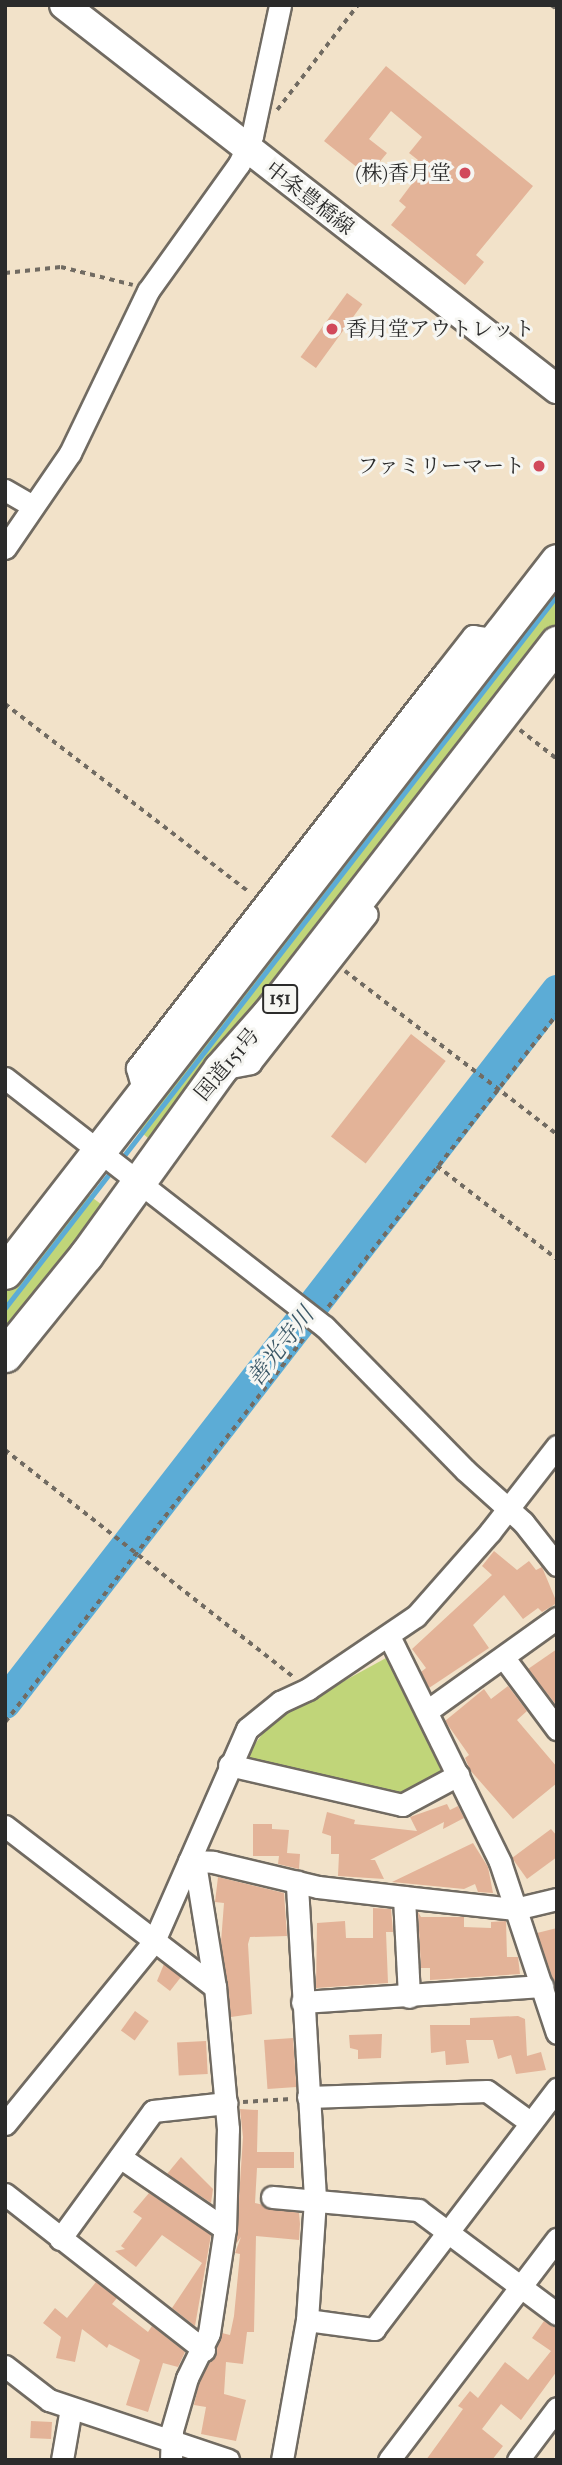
<!DOCTYPE html>
<html>
<head>
<meta charset="utf-8">
<style>
	body { margin:0 }
	#map { position:relative; width:562px; height:2465px; overflow:hidden; background:#f2e2c9; font-family:"IM FELL French Canon","Noto Serif JP",serif }
	div>[style] { position:absolute }
	.green>* { inset:0; background:#c0d579 }
	.stream>* { height:5px; margin:-2.5px; padding:0 2.5px; transform-origin:2.5px; border-radius:2.5px; background:#5cacd6 }
	.river>* { height:32px; margin:-16px; padding:0 16px; transform-origin:16px; border-radius:16px; background:#5cacd6 }
	.building>* { inset:0; background:#e3b398; transform-origin:0 0 }
	.path>* { height:3.5px; margin-top:-1.75px; transform-origin:0; background:repeating-linear-gradient(90deg,#716b62 0 5px,transparent 0 10px) }
	.roads { filter:drop-shadow(2px 0 #716b62) drop-shadow(-2px 0 #716b62) drop-shadow(0 2px #716b62) drop-shadow(0 -2px #716b62) }
	.minor>* { height:21px; margin:-10.5px; padding:0 10.5px; transform-origin:10.5px; border-radius:10.5px; background:#fff }
	.secondary>* { height:28px; margin:-14px; padding:0 14px; transform-origin:14px; border-radius:14px; background:#fff }
	.trunk>* { height:33px; margin:-16.5px; padding:0 16.5px; transform-origin:16.5px; border-radius:16.5px; background:#fff }
	.dots>* { width:19px; height:19px; translate:-50% -50%; box-sizing:border-box; border:4px solid #f6f6f2; border-radius:50% }
	span { translate:-50% -50%; white-space:nowrap; text-align:center; line-height:1.15; -webkit-text-stroke:6px #f6f6f2; paint-order:stroke }
	.shield-label span { padding:2px 5px; background:#f6f6f2; border:2px solid; border-radius:5px; -webkit-text-stroke-width:0 }
	.shield-label { font-size:19px; color:#2b2b2b; font-weight:700 }
	.poi-label { font-size:21px; color:#2b2b2b }
	.right { translate:-100% -50%; text-align:right }
	.left { translate:0 -50%; text-align:left }
	.street-label { font-size:21px; color:#2b2b2b }
	.water-label { font-size:23px; color:#3c5867; font-style:italic }
	.frame { position:absolute; inset:0; border:7px solid #2b2b2b; pointer-events:none }
</style>
</head>
<body>
<div id="map">
	<div class="green">
		<div style="clip-path:polygon(557px 592px,557px 626px,283px 980px,215px 1053px,148px 1138px,130px 1123px,490px 659px)"></div>
		<div style="clip-path:polygon(86px 1193px,105px 1207px,5px 1338px,5px 1290px)"></div>
		<div style="clip-path:polygon(386px 1658px,391px 1660px,448px 1768px,406px 1797px,249px 1764px,246px 1756px,273px 1720px)"></div>
	</div>
	<div class="stream">
		<div style="left:119px;top:1162px;width:716px;rotate:-52.31deg"></div>
		<div style="left:5px;top:1308px;width:176px;rotate:-52.2deg"></div>
	</div>
	<div class="river">
		<div style="left:5px;top:1703px;width:901px;rotate:-52.21deg"></div>
	</div>
	<div class="building">
		<div style="clip-path:polygon(386px 66px,533px 186px,476px 255px,484px 262px,465px 285px,391px 225px,406px 207px,399px 201px,417px 177px,409px 171px,418px 160px,409px 153px,422px 137px,391px 111px,369px 139px,387px 153px,368px 176px,324px 141px)"></div>
		<div style="left:347px;top:293px;width:19px;height:79px;rotate:36deg"></div>
		<div style="left:411px;top:1034px;width:44px;height:130px;rotate:38deg"></div>
		<div style="clip-path:polygon(494px 1551px,517px 1570px,529px 1561px,536px 1570px,542px 1567px,557px 1603px,542px 1612px,538px 1608px,523px 1619px,504px 1595px,473px 1625px,489px 1648px,429px 1688px,421px 1672px,426px 1668px,412px 1649px,492px 1575px,482px 1566px)"></div>
		<div style="clip-path:polygon(557px 1649px,557px 1706px,528px 1669px)"></div>
		<div style="clip-path:polygon(508px 1686px,527px 1711px,517px 1720px,557px 1767px,557px 1783px,513px 1819px,470px 1770px,465px 1758px,469px 1755px,445px 1721px,484px 1689px,491px 1699px)"></div>
		<div style="clip-path:polygon(447px 1804px,450px 1810px,458px 1806px,464px 1818px,443px 1829px,444px 1822px,370px 1860px,375px 1860px,384px 1879px,338px 1876px,339px 1854px,331px 1854px,331px 1836px,322px 1833px,327px 1812px,355px 1820px,354px 1824px,417px 1831px,410px 1817px)"></div>
		<div style="clip-path:polygon(253px 1824px,272px 1824px,272px 1829px,289px 1830px,287px 1853px,300px 1854px,299px 1869px,278px 1864px,279px 1856px,253px 1856px)"></div>
		<div style="clip-path:polygon(551px 1829px,557px 1836px,557px 1857px,527px 1879px,512px 1858px)"></div>
		<div style="clip-path:polygon(473px 1843px,488px 1867px,493px 1893px,478px 1892px,475px 1884px,464px 1889px,392px 1882px)"></div>
		<div style="clip-path:polygon(218px 1877px,284px 1893px,287px 1936px,250px 1937px,248px 1944px,252px 2014px,231px 2017px,221px 1942px,224px 1903px,215px 1902px)"></div>
		<div style="clip-path:polygon(373px 1908px,391px 1909px,393px 1932px,386px 1932px,388px 1983px,316px 1988px,317px 1923px,345px 1921px,346px 1938px,373px 1938px)"></div>
		<div style="clip-path:polygon(418px 1912px,421px 1917px,464px 1917px,464px 1927px,491px 1928px,491px 1922px,506px 1921px,507px 1957px,518px 1957px,520px 1974px,430px 1980px,430px 1968px,421px 1968px)"></div>
		<div style="clip-path:polygon(557px 1928px,557px 1991px,537px 1933px)"></div>
		<div style="clip-path:polygon(164px 1964px,181px 1977px,170px 1991px,157px 1981px)"></div>
		<div style="left:135px;top:2011px;width:17px;height:24px;rotate:36deg"></div>
		<div style="clip-path:polygon(518px 2016px,525px 2019px,527px 2056px,541px 2052px,546px 2070px,516px 2074px,511px 2055px,498px 2059px,493px 2040px,466px 2040px,469px 2063px,446px 2065px,445px 2051px,431px 2053px,430px 2025px,470px 2025px,470px 2018px)"></div>
		<div style="clip-path:polygon(382px 2034px,381px 2058px,358px 2059px,358px 2050px,350px 2048px,349px 2035px)"></div>
		<div style="left:293px;top:2038px;width:49px;height:29px;rotate:86deg"></div>
		<div style="left:206px;top:2041px;width:33px;height:29px;rotate:87deg"></div>
		<div style="clip-path:polygon(240px 2109px,258px 2110px,257px 2152px,294px 2152px,294px 2168px,257px 2168px,255px 2203px,299px 2213px,300px 2224px,299px 2240px,256px 2236px,254px 2332px,247px 2332px,243px 2364px,226px 2362px,224px 2394px,246px 2400px,236px 2441px,201px 2434px,206px 2407px,194px 2405px,199px 2383px,222px 2333px,230px 2335px,234px 2316px,240px 2254px,235px 2253px,241px 2237px,236px 2244px,243px 2137px)"></div>
		<div style="clip-path:polygon(181px 2157px,213px 2189px,211px 2203px,167px 2174px)"></div>
		<div style="clip-path:polygon(149px 2193px,211px 2235px,195px 2326px,172px 2308px,202px 2263px,162px 2235px,136px 2267px,115px 2251px,125px 2249px,121px 2246px,142px 2218px,133px 2212px)"></div>
		<div style="clip-path:polygon(96px 2282px,117px 2298px,112px 2304px,148px 2332px,152px 2326px,185px 2352px,178px 2367px,163px 2363px,148px 2412px,126px 2405px,140px 2360px,109px 2344px,107px 2348px,82px 2329px,75px 2362px,56px 2358px,61px 2337px,43px 2323px,55px 2308px,67px 2318px)"></div>
		<div style="clip-path:polygon(544px 2321px,557px 2329px,557px 2371px,521px 2420px,501px 2404px,482px 2429px,503px 2446px,492px 2460px,426px 2460px,463px 2409px,458px 2406px,470px 2391px,478px 2398px,505px 2362px,528px 2380px,551px 2351px,532px 2338px)"></div>
		<div style="left:31px;top:2421px;width:21px;height:17px;rotate:3deg"></div>
	</div>
	<div class="path">
		<div style="left:551px;top:5px;width:7px;rotate:34deg"></div>
		<div style="left:277px;top:110px;width:133px;rotate:-52.4deg"></div>
		<div style="left:5px;top:273px;width:56px;rotate:-6.1deg"></div>
		<div style="left:61px;top:267px;width:74px;rotate:14deg"></div>
		<div style="left:5px;top:704px;width:309px;rotate:37.6deg"></div>
		<div style="left:520px;top:730px;width:47px;rotate:38.1deg"></div>
		<div style="left:345px;top:971px;width:267px;rotate:37.6deg"></div>
		<div style="left:437px;top:1166px;width:152px;rotate:37.8deg"></div>
		<div style="left:328px;top:1307px;width:372px;rotate:-52deg"></div>
		<div style="left:5px;top:1450px;width:367px;rotate:38.2deg"></div>
		<div style="left:5px;top:1722px;width:489px;rotate:-52.1deg"></div>
		<div style="left:243px;top:2102px;width:48px;rotate:-3.6deg"></div>
	</div>
	<div class="roads">
		<div class="minor">
			<div style="left:5px;top:490px;width:30px;rotate:30deg"></div>
			<div style="left:5px;top:548px;width:115px;rotate:-55.6deg"></div>
			<div style="left:70px;top:453px;width:180px;rotate:-64.3deg"></div>
			<div style="left:148px;top:291px;width:156px;rotate:-54.4deg"></div>
			<div style="left:239px;top:164px;width:31px;rotate:-65deg"></div>
			<div style="left:252px;top:136px;width:134px;rotate:-77.9deg"></div>
			<div style="left:220px;top:1069px;width:31px;rotate:-11deg"></div>
			<div style="left:250px;top:1063px;width:189px;rotate:-51.9deg"></div>
			<div style="left:5px;top:1078px;width:405px;rotate:37.9deg"></div>
			<div style="left:325px;top:1327px;width:200px;rotate:45.6deg"></div>
			<div style="left:465px;top:1470px;width:78px;rotate:41.9deg"></div>
			<div style="left:523px;top:1522px;width:55px;rotate:51.7deg"></div>
			<div style="left:143px;top:1089px;width:22px;rotate:-106deg"></div>
			<div style="left:137px;top:1068px;width:500px;rotate:-52.15deg"></div>
			<div style="left:444px;top:673px;width:47px;rotate:-51.9deg"></div>
			<div style="left:473px;top:636px;width:20px;rotate:9deg"></div>
			<div style="left:389px;top:1636px;width:252px;rotate:63.8deg"></div>
			<div style="left:500px;top:1862px;width:180px;rotate:71.6deg"></div>
			<div style="left:504px;top:1658px;width:89px;rotate:53.3deg"></div>
			<div style="left:427px;top:1711px;width:160px;rotate:-35.6deg"></div>
			<div style="left:229px;top:1765px;width:178px;rotate:13deg"></div>
			<div style="left:402px;top:1805px;width:64px;rotate:-28.2deg"></div>
			<div style="left:5px;top:1826px;width:265px;rotate:37.5deg"></div>
			<div style="left:189px;top:1861px;width:24px;rotate:2deg"></div>
			<div style="left:213px;top:1862px;width:108px;rotate:13.4deg"></div>
			<div style="left:318px;top:1887px;width:87px;rotate:6.6deg"></div>
			<div style="left:404px;top:1897px;width:112px;rotate:6.2deg"></div>
			<div style="left:515px;top:1909px;width:43px;rotate:-13.4deg"></div>
			<div style="left:404px;top:1897px;width:100px;rotate:87.1deg"></div>
			<div style="left:302px;top:2002px;width:241px;rotate:-3.8deg"></div>
			<div style="left:308px;top:2097px;width:179px;rotate:-1.9deg"></div>
			<div style="left:487px;top:2091px;width:54px;rotate:36deg"></div>
			<div style="left:5px;top:2124px;width:236px;rotate:-50.8deg"></div>
			<div style="left:154px;top:1941px;width:232px;rotate:-66.3deg"></div>
			<div style="left:247px;top:1729px;width:43px;rotate:-39.3deg"></div>
			<div style="left:280px;top:1702px;width:31px;rotate:-25deg"></div>
			<div style="left:308px;top:1689px;width:130px;rotate:-34.1deg"></div>
			<div style="left:416px;top:1616px;width:112px;rotate:-48.6deg"></div>
			<div style="left:490px;top:1532px;width:109px;rotate:-52.1deg"></div>
			<div style="left:120px;top:2157px;width:127px;rotate:34.4deg"></div>
			<div style="left:5px;top:2194px;width:253px;rotate:38.1deg"></div>
			<div style="left:272px;top:2197px;width:147px;rotate:5.1deg"></div>
			<div style="left:418px;top:2210px;width:174px;rotate:36.8deg"></div>
			<div style="left:60px;top:2239px;width:158px;rotate:-54deg"></div>
			<div style="left:153px;top:2111px;width:74px;rotate:-6.2deg"></div>
			<div style="left:307px;top:2320px;width:68px;rotate:7.7deg"></div>
			<div style="left:374px;top:2329px;width:302px;rotate:-52.7deg"></div>
			<div style="left:5px;top:2366px;width:56px;rotate:37.7deg"></div>
			<div style="left:49px;top:2400px;width:189px;rotate:18.5deg"></div>
			<div style="left:62px;top:2460px;width:53px;rotate:-80.2deg"></div>
			<div style="left:171px;top:2460px;width:30px;rotate:-88deg"></div>
			<div style="left:172px;top:2430px;width:54px;rotate:-73.9deg"></div>
			<div style="left:187px;top:2378px;width:50px;rotate:-63.9deg"></div>
			<div style="left:209px;top:2333px;width:105px;rotate:-81.3deg"></div>
			<div style="left:225px;top:2229px;width:100px;rotate:-88.3deg"></div>
			<div style="left:228px;top:2129px;width:143px;rotate:-95.2deg"></div>
			<div style="left:215px;top:1987px;width:119px;rotate:-99.2deg"></div>
			<div style="left:196px;top:1870px;width:11px;rotate:-128deg"></div>
			<div style="left:282px;top:2460px;width:142px;rotate:-79.9deg"></div>
			<div style="left:307px;top:2320px;width:122px;rotate:-86.2deg"></div>
			<div style="left:315px;top:2198px;width:317px;rotate:-93.3deg"></div>
			<div style="left:389px;top:2460px;width:278px;rotate:-52.8deg"></div>
			<div style="left:518px;top:2460px;width:65px;rotate:-53.1deg"></div>
		</div>
		<div class="secondary">
			<div style="left:64px;top:5px;width:625px;rotate:37.92deg"></div>
		</div>
		<div class="trunk">
			<div style="left:5px;top:1272px;width:900px;rotate:-52.18deg"></div>
			<div style="left:5px;top:1355px;width:129px;rotate:-51deg"></div>
			<div style="left:86px;top:1255px;width:229px;rotate:-54.2deg"></div>
			<div style="left:220px;top:1069px;width:72px;rotate:-48.4deg"></div>
			<div style="left:268px;top:1015px;width:471px;rotate:-52.2deg"></div>
		</div>
	</div>
	<div class="dots">
		<div style="left:465px;top:173px;background:#d1495b"></div>
		<div style="left:332px;top:329px;background:#d1495b"></div>
		<div style="left:539px;top:466px;background:#d1495b"></div>
	</div>
	<div class="shield-label">
		<span style="left:280px;top:999px">151</span>
	</div>
	<div class="poi-label">
		<span class="right" style="left:451px;top:173px">(株)香月堂</span>
		<span class="left" style="left:346px;top:329px">香月堂アウトレット</span>
		<span class="right" style="left:525px;top:466px">ファミリーマート</span>
	</div>
	<div class="street-label">
		<span style="left:310px;top:198px;rotate:38deg">中条豊橋線</span>
		<span style="left:227px;top:1064px;rotate:-50deg">国道151号</span>
	</div>
	<div class="water-label">
		<span style="left:281px;top:1347px;rotate:-52deg">善光寺川</span>
	</div>
	<div class="frame"></div>
</div>
</body>
</html>
